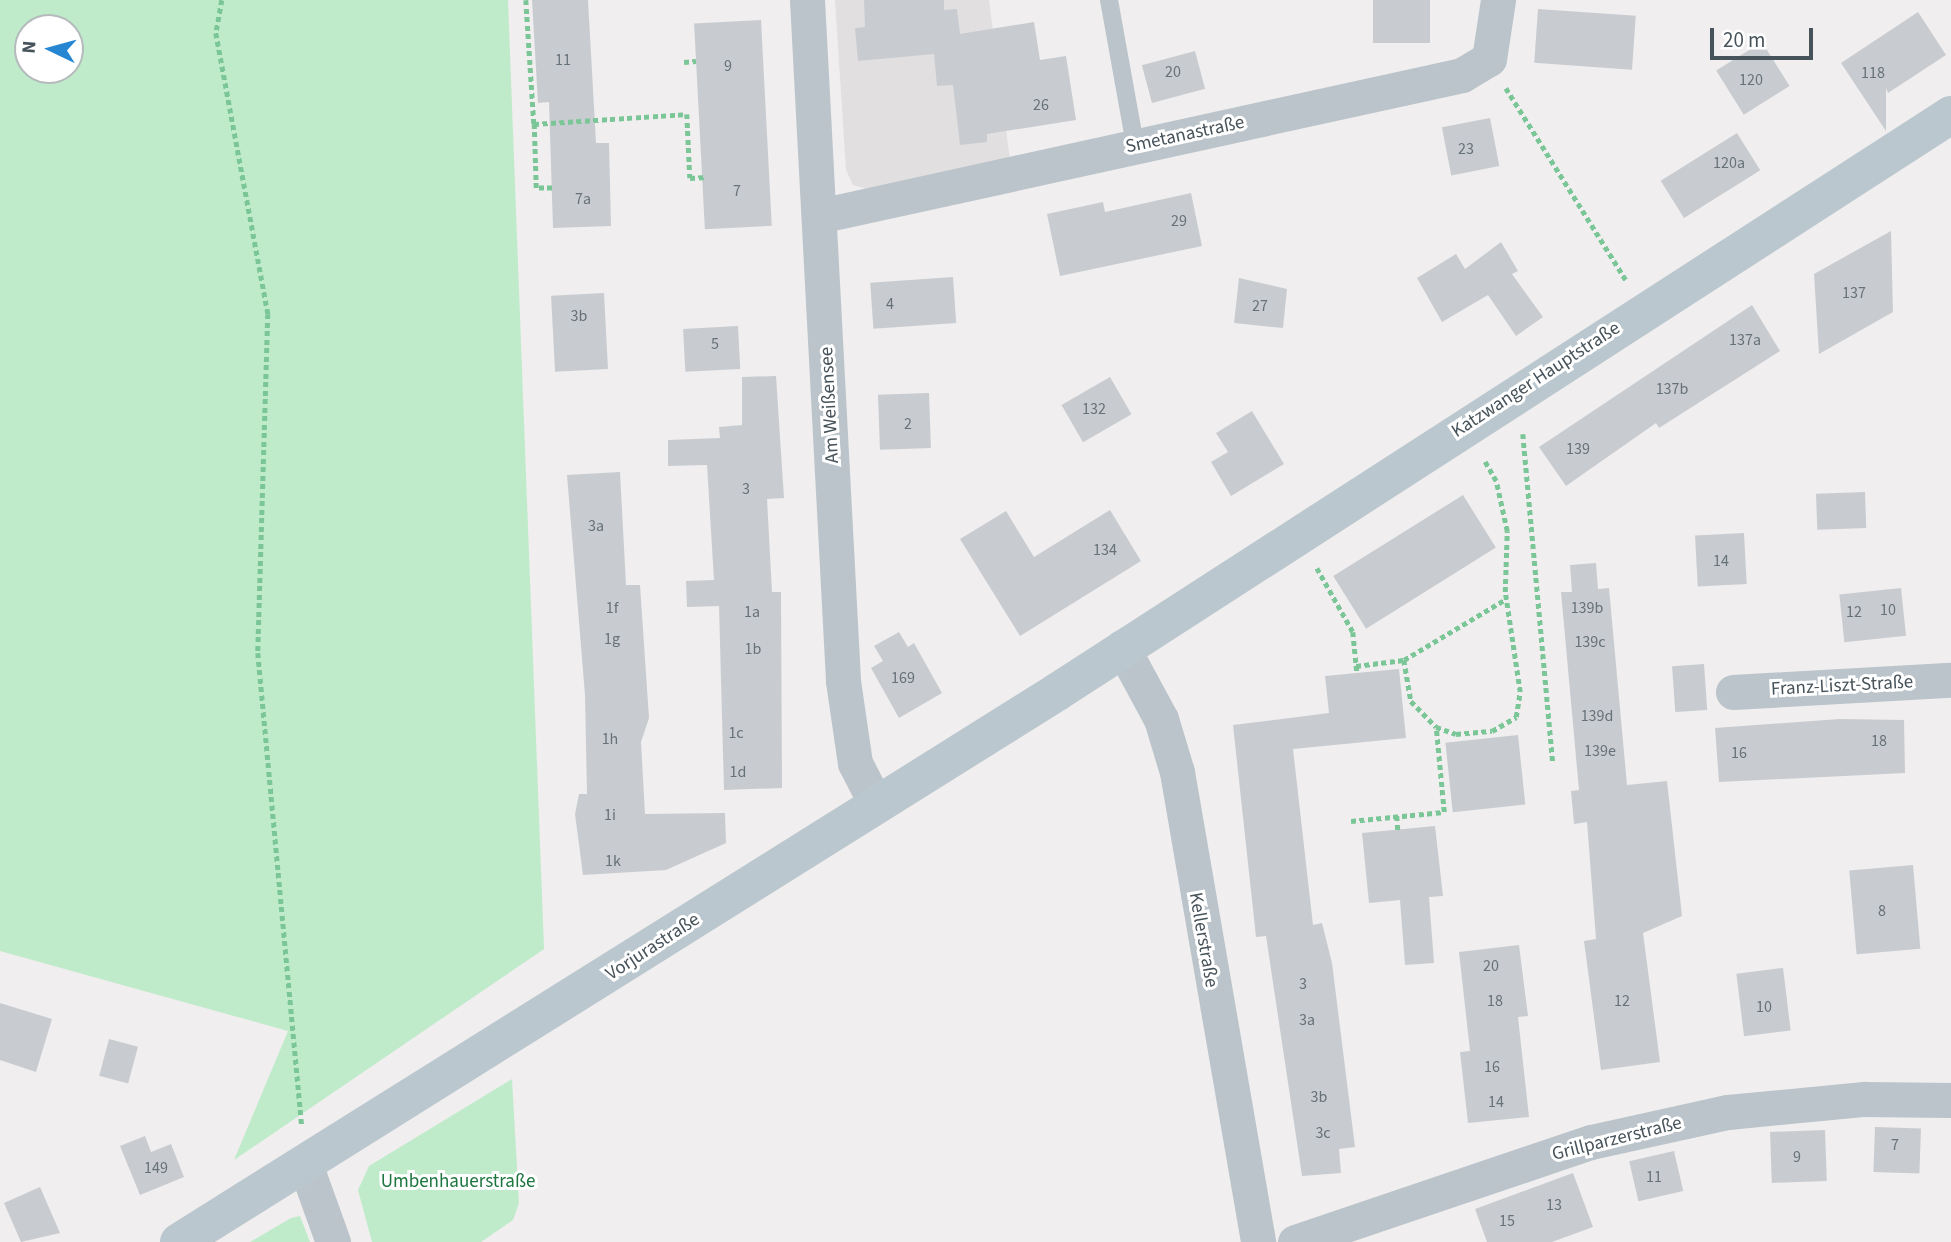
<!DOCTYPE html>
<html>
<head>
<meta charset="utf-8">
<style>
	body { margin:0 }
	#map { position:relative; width:1951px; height:1242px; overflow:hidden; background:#f0eeee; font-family:"Source Sans 3",sans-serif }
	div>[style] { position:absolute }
	.education>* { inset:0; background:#e1dfdf }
	.green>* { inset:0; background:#bfebcb }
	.building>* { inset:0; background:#c8ccd0; transform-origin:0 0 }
	.path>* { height:4.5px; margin-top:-2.25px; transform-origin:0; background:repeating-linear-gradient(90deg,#7ac697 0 5px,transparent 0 8.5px) }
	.lane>* { height:18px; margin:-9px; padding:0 9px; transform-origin:9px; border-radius:9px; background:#bac4ca }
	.street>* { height:35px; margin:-17.5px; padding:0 17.5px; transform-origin:17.5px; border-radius:17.5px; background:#bac4ca }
	.secondary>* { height:38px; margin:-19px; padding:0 19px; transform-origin:19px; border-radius:19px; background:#bbc7ce }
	span { translate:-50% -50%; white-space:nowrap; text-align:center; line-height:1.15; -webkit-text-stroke:6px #fff; paint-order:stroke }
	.number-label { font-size:16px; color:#677178 }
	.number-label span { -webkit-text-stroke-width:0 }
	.street-label { font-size:19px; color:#47535a }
	.park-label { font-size:19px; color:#1e763f }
	.north { position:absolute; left:14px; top:14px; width:70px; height:70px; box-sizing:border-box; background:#fff; border:2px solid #b5babd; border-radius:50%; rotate:275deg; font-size:19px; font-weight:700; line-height:28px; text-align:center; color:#47535a }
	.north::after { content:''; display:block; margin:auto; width:24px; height:32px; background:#2686d2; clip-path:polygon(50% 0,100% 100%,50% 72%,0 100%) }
	.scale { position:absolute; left:1710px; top:28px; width:103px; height:32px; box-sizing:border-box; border:4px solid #47535a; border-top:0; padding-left:9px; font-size:21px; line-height:24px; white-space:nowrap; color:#47535a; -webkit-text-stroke:5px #fff; paint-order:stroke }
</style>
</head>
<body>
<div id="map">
	<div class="education">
		<div style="clip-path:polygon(835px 0,989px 0,1010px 160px,874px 191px,853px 185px,846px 170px)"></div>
	</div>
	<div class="green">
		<div style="clip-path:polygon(evenodd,0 0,508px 0,544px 949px,234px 1160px,288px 1031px,0 951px,0 0,70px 28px,70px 70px,28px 70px,28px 28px,70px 28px)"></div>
		<div style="clip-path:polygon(512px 1079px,519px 1203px,513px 1220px,481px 1242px,372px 1242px,358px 1190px,369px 1166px)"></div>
		<div style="clip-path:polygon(300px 1216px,310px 1242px,250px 1242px,291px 1218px)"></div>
	</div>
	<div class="building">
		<div style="clip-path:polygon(532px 0,588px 0,596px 143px,609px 143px,611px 226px,553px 228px,549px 102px,538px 103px)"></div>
		<div style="clip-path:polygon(864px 0,944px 0,944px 10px,957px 9px,960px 34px,1034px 22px,1040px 60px,1066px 56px,1076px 120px,987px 134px,987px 142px,960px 145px,953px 85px,937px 86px,934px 54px,858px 61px,855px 28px,865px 27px)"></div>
		<div style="left:1373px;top:0;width:57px;height:43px"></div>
		<div style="left:1538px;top:9px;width:98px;height:54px;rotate:4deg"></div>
		<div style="clip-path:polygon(1918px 12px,1946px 55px,1888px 93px,1886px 88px,1886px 131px,1841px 63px)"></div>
		<div style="left:761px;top:20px;width:206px;height:67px;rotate:87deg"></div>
		<div style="left:1762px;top:42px;width:52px;height:54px;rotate:58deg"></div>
		<div style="left:1195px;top:51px;width:39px;height:55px;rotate:75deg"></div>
		<div style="left:1490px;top:118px;width:49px;height:49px;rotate:79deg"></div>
		<div style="left:1737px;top:133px;width:44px;height:90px;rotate:58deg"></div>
		<div style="clip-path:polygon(1191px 193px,1202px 246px,1060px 276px,1047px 214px,1103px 202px,1105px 212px)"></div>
		<div style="clip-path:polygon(1891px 231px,1893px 312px,1819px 354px,1814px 274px)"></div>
		<div style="clip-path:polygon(1501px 242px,1518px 271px,1512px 274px,1543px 317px,1516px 336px,1488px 295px,1442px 322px,1417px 278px,1456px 254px,1465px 269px)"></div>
		<div style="left:953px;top:277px;width:46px;height:83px;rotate:86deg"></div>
		<div style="clip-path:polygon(1239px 278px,1287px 289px,1283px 328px,1234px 323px)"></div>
		<div style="left:604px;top:293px;width:76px;height:53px;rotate:87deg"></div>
		<div style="clip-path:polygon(1752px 305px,1780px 351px,1659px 428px,1656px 423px,1566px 486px,1539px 447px)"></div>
		<div style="left:738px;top:326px;width:43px;height:55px;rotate:87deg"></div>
		<div style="clip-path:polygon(776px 376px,784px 498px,767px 499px,772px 592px,781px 592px,782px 788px,724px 790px,719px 606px,687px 607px,686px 581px,714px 580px,707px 465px,668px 466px,668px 440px,720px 438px,719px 427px,742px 425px,742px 377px)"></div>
		<div style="left:1110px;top:377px;width:43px;height:56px;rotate:60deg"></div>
		<div style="left:929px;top:393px;width:55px;height:51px;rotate:88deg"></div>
		<div style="clip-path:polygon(1252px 411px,1284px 464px,1231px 496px,1211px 462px,1228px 452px,1216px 433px)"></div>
		<div style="clip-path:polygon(620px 472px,626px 585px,640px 585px,649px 718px,641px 742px,645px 814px,725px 813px,726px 843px,666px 870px,583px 875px,575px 814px,579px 794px,587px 794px,585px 695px,567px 475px)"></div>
		<div style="left:1865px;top:492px;width:36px;height:49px;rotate:88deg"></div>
		<div style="left:1463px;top:495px;width:62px;height:153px;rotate:58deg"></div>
		<div style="clip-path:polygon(1110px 510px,1141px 561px,1020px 636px,960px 539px,1006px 511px,1034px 557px)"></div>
		<div style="left:1744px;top:533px;width:51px;height:49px;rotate:87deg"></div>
		<div style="clip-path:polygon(1596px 563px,1598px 589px,1609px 588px,1627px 785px,1667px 781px,1682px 916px,1643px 933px,1660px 1062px,1601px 1070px,1584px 941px,1596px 939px,1587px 822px,1574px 824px,1571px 791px,1579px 790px,1561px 592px,1572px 592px,1570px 565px)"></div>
		<div style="left:1901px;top:588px;width:48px;height:62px;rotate:84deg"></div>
		<div style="clip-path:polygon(899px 632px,908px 647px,914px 643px,942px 693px,899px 718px,871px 668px,883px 661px,874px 646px)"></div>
		<div style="left:1704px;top:664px;width:46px;height:32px;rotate:86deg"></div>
		<div style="clip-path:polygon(1399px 669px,1406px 738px,1293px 749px,1313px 925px,1322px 923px,1332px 963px,1355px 1147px,1339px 1149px,1341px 1173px,1302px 1176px,1266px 936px,1256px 937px,1233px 725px,1329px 713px,1325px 676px)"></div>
		<div style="clip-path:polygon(1840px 719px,1904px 720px,1905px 773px,1719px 782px,1715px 728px)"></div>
		<div style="left:1518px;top:735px;width:70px;height:73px;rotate:84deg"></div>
		<div style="clip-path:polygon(1435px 826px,1443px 896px,1429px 897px,1434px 963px,1405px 965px,1400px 900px,1369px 903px,1362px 833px)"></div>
		<div style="left:1913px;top:865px;width:84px;height:64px;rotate:85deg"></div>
		<div style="clip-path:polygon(1519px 945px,1528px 1016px,1518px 1017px,1529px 1117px,1468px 1123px,1460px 1052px,1470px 1051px,1459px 952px)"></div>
		<div style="left:1783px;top:968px;width:63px;height:47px;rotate:83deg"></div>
		<div style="clip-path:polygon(0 1003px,52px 1019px,36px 1072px,0 1060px)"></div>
		<div style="left:109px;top:1039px;width:30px;height:38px;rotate:15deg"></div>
		<div style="left:1875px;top:1127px;width:46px;height:45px;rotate:2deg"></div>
		<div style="left:1825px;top:1130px;width:51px;height:55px;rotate:88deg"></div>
		<div style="clip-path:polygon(145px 1136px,151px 1152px,171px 1144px,184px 1177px,140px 1195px,120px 1146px)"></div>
		<div style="left:1674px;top:1151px;width:41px;height:46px;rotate:77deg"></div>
		<div style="clip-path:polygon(1573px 1173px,1593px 1227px,1552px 1242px,1487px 1242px,1475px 1209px)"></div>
		<div style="clip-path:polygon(40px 1187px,60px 1233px,21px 1242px,4px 1203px)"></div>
	</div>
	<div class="path">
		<div style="left:222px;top:0;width:34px;rotate:100deg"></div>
		<div style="left:216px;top:33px;width:286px;rotate:79.5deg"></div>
		<div style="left:268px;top:314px;width:339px;rotate:91.7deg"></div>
		<div style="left:258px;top:653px;width:473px;rotate:84.7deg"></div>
		<div style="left:526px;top:0;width:124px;rotate:86.3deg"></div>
		<div style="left:684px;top:62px;width:12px;rotate:-5deg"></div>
		<div style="left:1506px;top:88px;width:229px;rotate:58deg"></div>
		<div style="left:552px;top:188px;width:16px;rotate:180deg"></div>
		<div style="left:536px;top:188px;width:64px;rotate:-91.8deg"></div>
		<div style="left:534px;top:124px;width:153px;rotate:-3.7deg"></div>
		<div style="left:687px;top:114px;width:64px;rotate:87.3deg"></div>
		<div style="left:690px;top:178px;width:16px;rotate:-4deg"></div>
		<div style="left:1523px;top:434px;width:329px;rotate:84.8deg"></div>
		<div style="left:1317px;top:568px;width:73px;rotate:60.6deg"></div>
		<div style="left:1353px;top:632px;width:41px;rotate:84.4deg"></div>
		<div style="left:1404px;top:660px;width:42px;rotate:80.3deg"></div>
		<div style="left:1411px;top:701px;width:36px;rotate:46deg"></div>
		<div style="left:1436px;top:727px;width:21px;rotate:19deg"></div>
		<div style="left:1456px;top:734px;width:36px;rotate:-5deg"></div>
		<div style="left:1492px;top:731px;width:28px;rotate:-30deg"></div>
		<div style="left:1516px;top:717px;width:25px;rotate:-81deg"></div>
		<div style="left:1520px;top:692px;width:101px;rotate:-98.5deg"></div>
		<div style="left:1505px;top:592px;width:61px;rotate:-88.1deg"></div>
		<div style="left:1507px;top:531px;width:51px;rotate:-102.4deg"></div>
		<div style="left:1496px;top:481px;width:24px;rotate:-120deg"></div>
		<div style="left:1356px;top:666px;width:48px;rotate:-7.1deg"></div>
		<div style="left:1404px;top:660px;width:119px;rotate:-30.9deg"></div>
		<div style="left:1397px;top:816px;width:14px;rotate:86deg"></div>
		<div style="left:1351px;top:821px;width:93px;rotate:-5.5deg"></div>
		<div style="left:1444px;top:812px;width:85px;rotate:-95.4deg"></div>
	</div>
	<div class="lane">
		<div style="left:1109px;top:0;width:147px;rotate:79.8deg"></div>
	</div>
	<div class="street">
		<div style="left:807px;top:0;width:682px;rotate:86.97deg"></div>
		<div style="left:843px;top:681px;width:83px;rotate:81.7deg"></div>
		<div style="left:855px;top:763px;width:46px;rotate:62.9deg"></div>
		<div style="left:819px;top:216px;width:658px;rotate:-12.37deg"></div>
		<div style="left:1462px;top:75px;width:31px;rotate:-31deg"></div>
		<div style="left:1489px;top:59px;width:60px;rotate:-81.3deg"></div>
		<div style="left:1122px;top:647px;width:82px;rotate:61.6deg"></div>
		<div style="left:1161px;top:719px;width:55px;rotate:73.2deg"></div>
		<div style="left:1177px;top:772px;width:477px;rotate:80.2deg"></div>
		<div style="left:1733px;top:692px;width:218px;rotate:-3.2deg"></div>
		<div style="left:306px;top:1167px;width:80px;rotate:70.2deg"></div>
		<div style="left:1295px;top:1242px;width:312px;rotate:-18.7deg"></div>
		<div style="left:1591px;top:1142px;width:140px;rotate:-12.4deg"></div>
		<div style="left:1728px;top:1112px;width:137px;rotate:-5.5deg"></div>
		<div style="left:1864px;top:1099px;width:87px;rotate:0.7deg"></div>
	</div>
	<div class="secondary">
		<div style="left:179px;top:1242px;width:1036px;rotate:-32.06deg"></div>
		<div style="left:1057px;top:692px;width:1064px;rotate:-32.84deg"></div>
	</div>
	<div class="number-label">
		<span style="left:563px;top:60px">11</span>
		<span style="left:728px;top:66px">9</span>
		<span style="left:1173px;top:72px">20</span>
		<span style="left:1873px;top:73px">118</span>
		<span style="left:1751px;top:80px">120</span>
		<span style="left:1041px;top:105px">26</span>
		<span style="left:1466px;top:149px">23</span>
		<span style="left:1729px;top:163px">120a</span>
		<span style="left:737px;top:191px">7</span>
		<span style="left:583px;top:199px">7a</span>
		<span style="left:1179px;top:221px">29</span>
		<span style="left:1854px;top:293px">137</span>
		<span style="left:890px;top:304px">4</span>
		<span style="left:1260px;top:306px">27</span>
		<span style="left:579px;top:316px">3b</span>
		<span style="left:1745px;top:340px">137a</span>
		<span style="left:715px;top:344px">5</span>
		<span style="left:1672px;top:389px">137b</span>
		<span style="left:1094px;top:409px">132</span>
		<span style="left:908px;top:424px">2</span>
		<span style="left:1578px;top:449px">139</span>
		<span style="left:746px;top:489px">3</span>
		<span style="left:596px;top:526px">3a</span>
		<span style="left:1105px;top:550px">134</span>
		<span style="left:1721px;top:561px">14</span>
		<span style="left:612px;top:608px">1f</span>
		<span style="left:1587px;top:608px">139b</span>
		<span style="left:1888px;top:610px">10</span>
		<span style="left:752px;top:612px">1a</span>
		<span style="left:1854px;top:612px">12</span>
		<span style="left:612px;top:639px">1g</span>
		<span style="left:1590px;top:642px">139c</span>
		<span style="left:753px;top:649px">1b</span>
		<span style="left:903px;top:678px">169</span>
		<span style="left:1597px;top:716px">139d</span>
		<span style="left:736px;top:733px">1c</span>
		<span style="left:610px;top:739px">1h</span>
		<span style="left:1879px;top:741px">18</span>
		<span style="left:1600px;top:751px">139e</span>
		<span style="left:1739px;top:753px">16</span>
		<span style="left:738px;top:772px">1d</span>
		<span style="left:610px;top:815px">1i</span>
		<span style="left:613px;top:861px">1k</span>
		<span style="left:1882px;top:911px">8</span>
		<span style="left:1491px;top:966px">20</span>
		<span style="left:1303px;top:984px">3</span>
		<span style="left:1495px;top:1001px">18</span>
		<span style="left:1622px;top:1001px">12</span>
		<span style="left:1764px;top:1007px">10</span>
		<span style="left:1307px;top:1020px">3a</span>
		<span style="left:1492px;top:1067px">16</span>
		<span style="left:1319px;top:1097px">3b</span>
		<span style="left:1496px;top:1102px">14</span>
		<span style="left:1323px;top:1133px">3c</span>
		<span style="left:1895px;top:1145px">7</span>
		<span style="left:1797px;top:1157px">9</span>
		<span style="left:156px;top:1168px">149</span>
		<span style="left:1654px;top:1177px">11</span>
		<span style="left:1554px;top:1205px">13</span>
		<span style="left:1507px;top:1221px">15</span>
	</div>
	<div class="street-label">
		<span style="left:1185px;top:135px;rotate:-12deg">Smetanastraße</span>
		<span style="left:1536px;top:380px;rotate:-33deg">Katzwanger Hauptstraße</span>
		<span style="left:830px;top:405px;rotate:-93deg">Am Weißensee</span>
		<span style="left:1842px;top:686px;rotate:-3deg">Franz-Liszt-Straße</span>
		<span style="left:1203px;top:940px;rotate:80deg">Kellerstraße</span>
		<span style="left:653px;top:947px;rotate:-33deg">Vorjurastraße</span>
		<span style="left:1617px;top:1139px;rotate:-14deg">Grillparzerstraße</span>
	</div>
	<div class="park-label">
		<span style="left:458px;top:1182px">Umbenhauerstraße</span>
	</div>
	<div class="north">N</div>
	<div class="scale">20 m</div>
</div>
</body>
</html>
